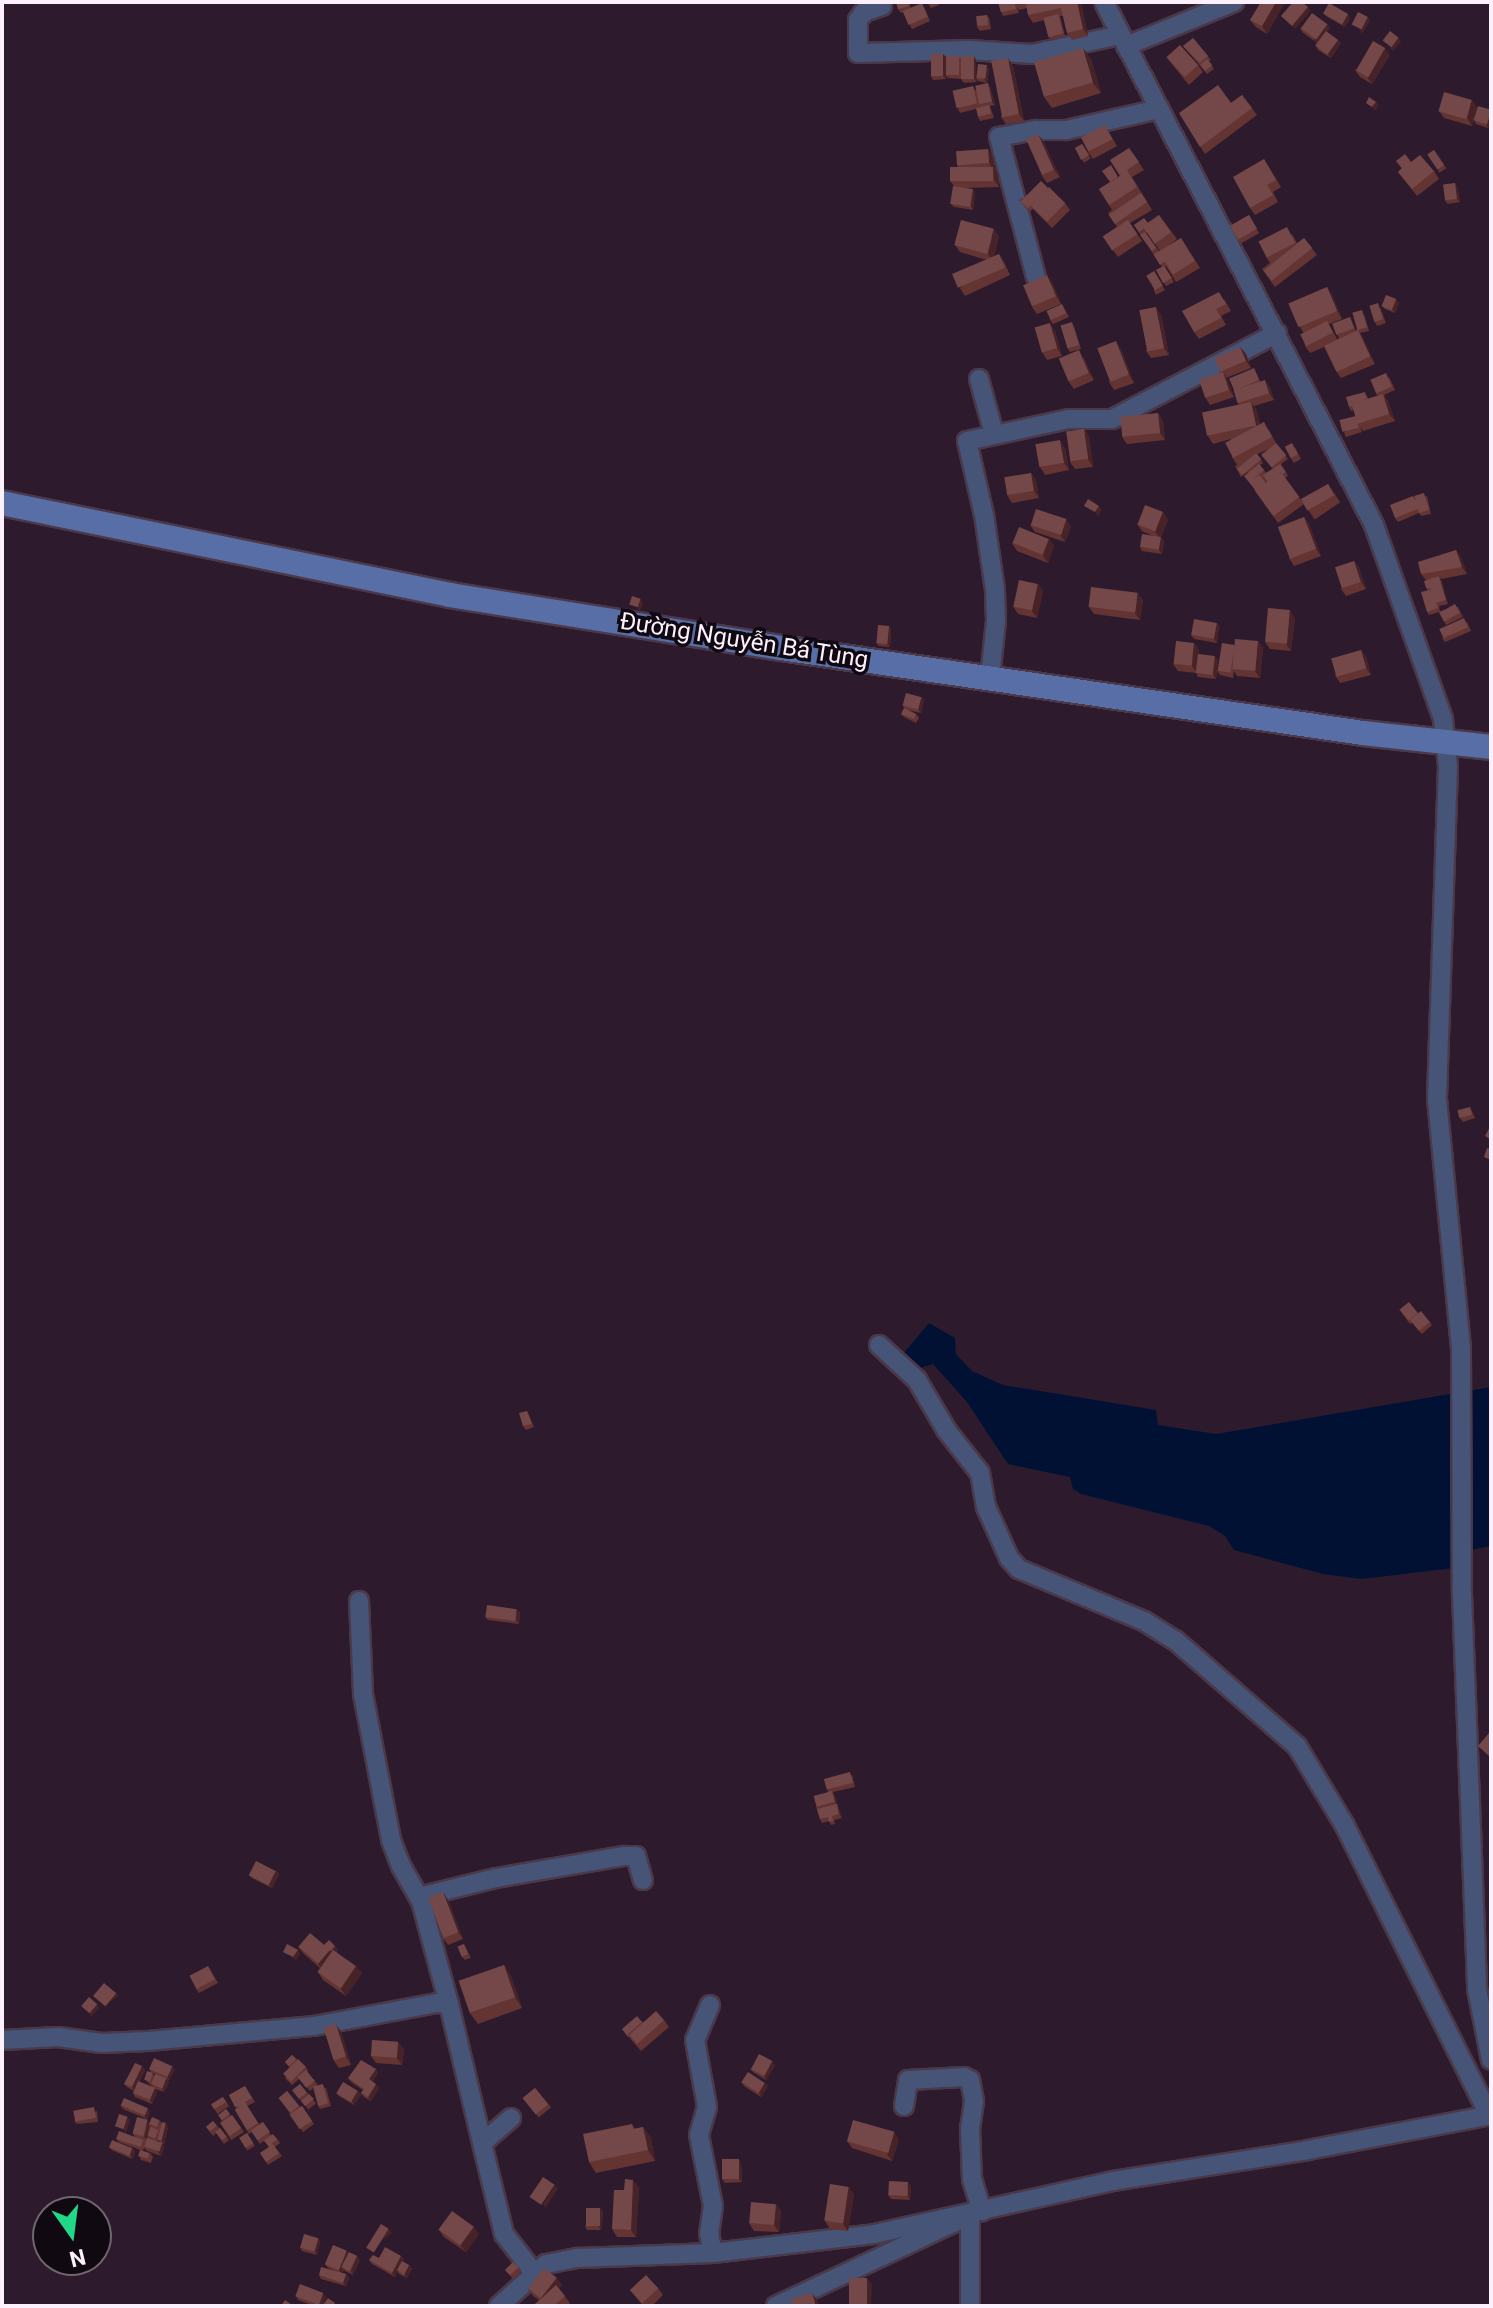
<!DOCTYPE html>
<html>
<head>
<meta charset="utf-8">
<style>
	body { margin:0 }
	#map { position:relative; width:1493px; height:2308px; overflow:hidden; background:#2d1b2d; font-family:Roboto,sans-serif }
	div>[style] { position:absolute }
	.water>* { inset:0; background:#001134 }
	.roads { filter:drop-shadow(2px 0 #4a394a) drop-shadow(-2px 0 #4a394a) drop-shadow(0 2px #4a394a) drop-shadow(0 -2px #4a394a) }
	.street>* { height:18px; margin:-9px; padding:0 9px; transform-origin:9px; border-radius:9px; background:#455477 }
	.secondary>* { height:24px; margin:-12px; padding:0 12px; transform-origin:12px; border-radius:12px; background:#586ea6 }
	.wall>* { inset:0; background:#633432; transform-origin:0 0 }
	.shaded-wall>* { inset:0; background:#472227; transform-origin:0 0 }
	.building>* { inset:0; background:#744848; transform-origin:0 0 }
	span { translate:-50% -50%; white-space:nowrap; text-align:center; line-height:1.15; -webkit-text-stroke:7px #110911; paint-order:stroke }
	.street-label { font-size:24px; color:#fcf0fc }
	.frame { position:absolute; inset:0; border:4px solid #fcf0fc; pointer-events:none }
	.north { position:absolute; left:32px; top:2196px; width:80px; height:80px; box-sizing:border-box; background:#110911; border:2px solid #6f656f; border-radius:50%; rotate:166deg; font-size:22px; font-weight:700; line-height:32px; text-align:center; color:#fcf0fc }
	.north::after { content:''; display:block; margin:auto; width:28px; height:36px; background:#21d887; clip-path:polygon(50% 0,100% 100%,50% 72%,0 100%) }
</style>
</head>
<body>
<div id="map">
	<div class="water">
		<div style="clip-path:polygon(929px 1323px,955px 1338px,956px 1354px,972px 1371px,1003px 1385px,1156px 1410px,1158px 1425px,1216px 1434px,1491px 1387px,1491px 1546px,1475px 1549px,1454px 1568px,1362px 1579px,1323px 1574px,1234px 1550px,1225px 1536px,1209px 1526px,1081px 1494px,1073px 1489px,1070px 1477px,1008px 1464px,967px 1402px,933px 1364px,920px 1368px,904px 1353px)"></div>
	</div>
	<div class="roads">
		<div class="street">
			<div style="left:1104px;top:2px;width:589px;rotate:62.69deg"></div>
			<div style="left:1374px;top:525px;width:206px;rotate:70.4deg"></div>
			<div style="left:1443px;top:719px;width:47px;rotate:83.9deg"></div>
			<div style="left:1448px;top:766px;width:333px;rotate:91.9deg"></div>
			<div style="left:1437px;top:1099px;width:251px;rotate:84.5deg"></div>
			<div style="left:1461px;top:1349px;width:245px;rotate:89.8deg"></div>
			<div style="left:1462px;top:1594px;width:395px;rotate:87.8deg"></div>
			<div style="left:1477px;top:1989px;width:72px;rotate:78.8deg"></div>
			<div style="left:882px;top:6px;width:19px;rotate:162deg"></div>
			<div style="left:864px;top:12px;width:10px;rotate:127deg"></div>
			<div style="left:858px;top:20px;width:33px;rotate:90deg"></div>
			<div style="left:858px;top:53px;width:111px;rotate:-1.5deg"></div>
			<div style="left:969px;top:50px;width:63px;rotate:3.6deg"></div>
			<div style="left:1032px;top:54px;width:90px;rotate:-12.2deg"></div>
			<div style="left:1126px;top:46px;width:117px;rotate:-22.2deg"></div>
			<div style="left:1036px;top:277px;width:145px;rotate:-104.8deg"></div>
			<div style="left:999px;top:137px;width:38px;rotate:-11deg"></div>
			<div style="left:1036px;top:130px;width:30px"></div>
			<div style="left:1066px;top:130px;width:95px;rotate:-12.7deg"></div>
			<div style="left:979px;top:379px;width:57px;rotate:74.7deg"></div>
			<div style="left:990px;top:678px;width:57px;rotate:-84deg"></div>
			<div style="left:996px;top:621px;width:31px;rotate:-92deg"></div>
			<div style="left:995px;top:590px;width:76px;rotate:-98.3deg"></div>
			<div style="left:984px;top:515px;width:76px;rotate:-102.9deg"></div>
			<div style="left:967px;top:441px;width:104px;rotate:-12.2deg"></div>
			<div style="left:1069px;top:419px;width:43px"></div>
			<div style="left:1112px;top:419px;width:186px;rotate:-27.5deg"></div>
			<div style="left:879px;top:1345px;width:52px;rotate:42.6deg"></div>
			<div style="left:917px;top:1380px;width:59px;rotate:59.5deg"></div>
			<div style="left:947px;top:1431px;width:53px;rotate:51.8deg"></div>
			<div style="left:980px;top:1473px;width:35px;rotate:80deg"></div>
			<div style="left:986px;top:1507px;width:56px;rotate:65.7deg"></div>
			<div style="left:1009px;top:1558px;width:15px;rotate:48deg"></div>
			<div style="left:1019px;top:1569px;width:135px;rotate:22.6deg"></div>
			<div style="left:1144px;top:1621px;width:36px;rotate:32deg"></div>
			<div style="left:1175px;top:1640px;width:162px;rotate:41deg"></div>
			<div style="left:1297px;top:1746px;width:93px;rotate:59deg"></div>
			<div style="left:1345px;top:1826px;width:323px;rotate:63.5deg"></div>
			<div style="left:359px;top:1601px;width:93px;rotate:87.5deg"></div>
			<div style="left:363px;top:1694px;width:149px;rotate:79.1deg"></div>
			<div style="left:391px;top:1840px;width:28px;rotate:69deg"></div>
			<div style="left:401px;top:1866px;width:40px;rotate:60.3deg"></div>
			<div style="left:421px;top:1901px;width:107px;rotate:74.8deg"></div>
			<div style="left:419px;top:1897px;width:79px;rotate:-13.9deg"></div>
			<div style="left:496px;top:1878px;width:130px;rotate:-9.8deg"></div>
			<div style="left:624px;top:1856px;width:12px"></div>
			<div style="left:636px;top:1856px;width:25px;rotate:74deg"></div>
			<div style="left:710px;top:2005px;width:38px;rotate:113deg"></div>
			<div style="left:695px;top:2040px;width:68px;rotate:79.8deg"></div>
			<div style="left:707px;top:2107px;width:29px;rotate:106deg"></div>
			<div style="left:699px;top:2135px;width:72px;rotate:78.8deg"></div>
			<div style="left:713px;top:2206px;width:27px;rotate:98deg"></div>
			<div style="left:709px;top:2233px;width:20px;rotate:79deg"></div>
			<div style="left:2px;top:2040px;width:56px;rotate:-3.1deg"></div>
			<div style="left:58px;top:2037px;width:44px;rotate:7.8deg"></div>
			<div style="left:102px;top:2043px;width:46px;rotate:-2.5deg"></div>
			<div style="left:148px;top:2041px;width:167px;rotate:-5.2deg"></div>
			<div style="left:314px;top:2026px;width:125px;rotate:-10.6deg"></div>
			<div style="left:437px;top:2003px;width:12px;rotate:5deg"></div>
			<div style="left:449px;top:2004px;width:143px;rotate:76.6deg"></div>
			<div style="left:904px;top:2106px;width:26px;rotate:-81deg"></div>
			<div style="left:908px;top:2080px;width:56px;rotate:-3.1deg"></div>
			<div style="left:964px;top:2077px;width:7px;rotate:27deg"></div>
			<div style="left:970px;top:2080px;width:21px;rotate:79deg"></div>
			<div style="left:974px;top:2101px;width:27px;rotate:98deg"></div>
			<div style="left:970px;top:2128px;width:51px;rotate:87.8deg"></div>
			<div style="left:972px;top:2179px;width:34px;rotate:73deg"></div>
			<div style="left:511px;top:2118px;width:38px;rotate:139deg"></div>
			<div style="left:482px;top:2143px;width:94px;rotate:76.4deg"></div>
			<div style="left:504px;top:2234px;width:51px;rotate:52.2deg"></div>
			<div style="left:499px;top:2306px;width:63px;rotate:-41.8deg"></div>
			<div style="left:546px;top:2264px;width:33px;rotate:-11deg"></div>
			<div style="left:578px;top:2258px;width:135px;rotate:-2.1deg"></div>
			<div style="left:713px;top:2253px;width:162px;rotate:-6.7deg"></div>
			<div style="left:874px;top:2234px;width:245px;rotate:-12.5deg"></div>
			<div style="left:1113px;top:2181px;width:197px;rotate:-9deg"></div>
			<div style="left:1308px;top:2150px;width:186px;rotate:-10.8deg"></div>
			<div style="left:776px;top:2306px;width:214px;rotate:-25.1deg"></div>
			<div style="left:970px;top:2215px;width:91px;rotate:90deg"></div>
		</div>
		<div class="secondary">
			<div style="left:2px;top:503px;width:457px;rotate:11.6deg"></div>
			<div style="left:450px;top:595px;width:335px;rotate:9.1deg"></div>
			<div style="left:781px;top:648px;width:588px;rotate:8.31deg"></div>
			<div style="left:1363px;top:733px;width:129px;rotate:6.2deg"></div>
		</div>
	</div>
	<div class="wall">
		<div style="clip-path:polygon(896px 2px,909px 2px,911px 8px,924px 7px,930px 21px,912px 29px,903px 12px,901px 13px,898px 9px)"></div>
		<div style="clip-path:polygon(927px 2px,938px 2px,939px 5px,931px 8px)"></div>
		<div style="clip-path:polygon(998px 2px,1081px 2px,1088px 36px,1072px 40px,1067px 33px,1063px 16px,1060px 16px,1065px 36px,1051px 40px,1048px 36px,1044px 20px,1033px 23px,1028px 15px,1027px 8px,1019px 10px,1017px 7px,1019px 13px,1003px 16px,1001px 12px)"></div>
		<div style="clip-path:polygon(1261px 2px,1285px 2px,1267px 34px,1256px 27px,1250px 20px)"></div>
		<div style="clip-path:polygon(1323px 13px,1350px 18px,1345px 27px,1326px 16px)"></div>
		<div style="clip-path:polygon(987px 15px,989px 18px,991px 29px,980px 31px,977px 27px)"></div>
		<div style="clip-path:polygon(1327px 24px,1330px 28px,1326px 32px,1338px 40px,1341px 43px,1331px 58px,1318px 50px,1316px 46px,1323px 36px,1317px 43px,1302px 32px,1300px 28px)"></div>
		<div style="clip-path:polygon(1193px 38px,1211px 60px,1209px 61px,1214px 69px,1207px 74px,1183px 46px)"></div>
		<div style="clip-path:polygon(943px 54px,946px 57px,976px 60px,976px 74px,989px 69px,987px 83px,978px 81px,976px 79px,977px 82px,964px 83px,961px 79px,948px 78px,946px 76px,946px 79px,933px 80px,931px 76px)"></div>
		<div style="clip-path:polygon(1390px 55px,1372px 84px,1360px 77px,1355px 70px)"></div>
		<div style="clip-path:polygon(1166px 57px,1198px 65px,1203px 72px,1189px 85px)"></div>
		<div style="clip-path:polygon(1091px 59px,1101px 93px,1052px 108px,1044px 97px)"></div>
		<div style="clip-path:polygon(1013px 66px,1024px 121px,1006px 124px,1001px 117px)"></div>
		<div style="clip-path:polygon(973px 86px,975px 90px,990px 86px,995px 105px,990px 106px,994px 118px,980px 121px,978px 117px,976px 109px,960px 113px,958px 109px)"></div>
		<div style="clip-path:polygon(1242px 95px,1257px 115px,1205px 154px,1179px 113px,1231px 103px)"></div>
		<div style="clip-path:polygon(1477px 107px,1472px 126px,1444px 118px,1439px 111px)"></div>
		<div style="clip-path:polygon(1491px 110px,1491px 120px,1488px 128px,1476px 124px,1474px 120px)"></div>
		<div style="clip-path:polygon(1105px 125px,1117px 146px,1093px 159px,1088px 152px)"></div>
		<div style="clip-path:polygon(1043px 141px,1060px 177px,1047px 183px,1042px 176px)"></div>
		<div style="left:1082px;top:144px;width:17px;height:8px;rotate:59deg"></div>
		<div style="clip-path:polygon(1129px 148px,1144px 170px,1132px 177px,1152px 210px,1130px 223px,1142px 241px,1118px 257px,1103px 237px,1117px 227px,1108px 213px,1112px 210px,1099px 189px,1120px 176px)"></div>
		<div style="clip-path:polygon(988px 149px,993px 157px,994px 167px,998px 174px,999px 187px,966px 188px,973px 189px,975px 192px,973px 210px,954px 207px,951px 204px,954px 186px,950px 181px,958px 167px,957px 165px)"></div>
		<div style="left:1434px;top:150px;width:22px;height:8px;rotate:56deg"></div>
		<div style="clip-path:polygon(1264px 159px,1281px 187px,1273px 192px,1278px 202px,1255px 215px,1250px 208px)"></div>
		<div style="clip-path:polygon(1396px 161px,1434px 171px,1439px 179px,1417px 196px,1398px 172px,1402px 169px)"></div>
		<div style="clip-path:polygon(1455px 183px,1457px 187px,1460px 202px,1448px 204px,1445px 201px)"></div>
		<div style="clip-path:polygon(1048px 188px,1065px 203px,1070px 210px,1052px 228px,1033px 209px,1029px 212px,1019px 200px)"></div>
		<div style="clip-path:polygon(evenodd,1159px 215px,1177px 239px,1168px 246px,1181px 238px,1200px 268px,1176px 282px,1166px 266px,1165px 267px,1174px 282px,1166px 286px,1156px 270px,1162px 267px,1134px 225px,1148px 223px,1159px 215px,1147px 232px,1160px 251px,1159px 251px,1146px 233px,1147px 232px)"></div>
		<div style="left:1249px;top:215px;width:21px;height:22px;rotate:61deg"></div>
		<div style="clip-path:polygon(1292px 234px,1297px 243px,1304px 238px,1317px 255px,1275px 287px,1262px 269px,1270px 263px,1266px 257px)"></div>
		<div style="clip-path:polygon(999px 236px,994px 257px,999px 254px,1004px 262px,1010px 275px,965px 296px,960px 288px,987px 260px,960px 252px,955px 245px)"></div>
		<div style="clip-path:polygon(1154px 271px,1165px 290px,1156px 295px,1154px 291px)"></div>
		<div style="clip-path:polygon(1052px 282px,1061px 304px,1037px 314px,1032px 307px)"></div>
		<div style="clip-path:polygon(1327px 287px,1332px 295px,1342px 319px,1329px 324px,1337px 339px,1339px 338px,1337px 335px,1350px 317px,1356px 331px,1364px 314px,1369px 331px,1360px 333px,1375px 364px,1341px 378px,1336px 371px,1324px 347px,1310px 353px,1305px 346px,1303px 332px,1300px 327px)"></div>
		<div style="clip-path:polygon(1224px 299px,1231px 311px,1221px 316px,1226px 325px,1199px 339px,1194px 332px)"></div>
		<div style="clip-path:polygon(1399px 303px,1395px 313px,1385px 309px,1382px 306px)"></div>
		<div style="clip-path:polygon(1062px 304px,1069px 317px,1053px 324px,1050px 320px)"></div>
		<div style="clip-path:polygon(1380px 307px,1386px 323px,1377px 326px,1375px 322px)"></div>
		<div style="clip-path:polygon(1161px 315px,1169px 355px,1151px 358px,1146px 351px)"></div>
		<div style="clip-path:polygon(1074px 326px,1081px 349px,1070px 352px,1068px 349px)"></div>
		<div style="clip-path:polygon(1055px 331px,1062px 356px,1047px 360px,1042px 352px)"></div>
		<div style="clip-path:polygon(1240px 347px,1246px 354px,1251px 368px,1226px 378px,1234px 397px,1210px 405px,1205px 397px,1221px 373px,1219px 371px)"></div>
		<div style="clip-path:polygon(1121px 349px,1134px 383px,1114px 390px,1109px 382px)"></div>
		<div style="clip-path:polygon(1084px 358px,1094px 380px,1074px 389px,1069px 382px)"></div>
		<div style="clip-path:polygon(evenodd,1254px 368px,1260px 381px,1270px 387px,1274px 400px,1254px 406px,1256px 409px,1260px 425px,1269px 430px,1276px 443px,1288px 459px,1281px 464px,1288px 476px,1285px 478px,1304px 504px,1278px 523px,1255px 491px,1248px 472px,1241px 477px,1235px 466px,1237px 465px,1232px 457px,1231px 439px,1213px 444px,1208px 436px,1239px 405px,1237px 402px,1254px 368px,1269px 449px,1261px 454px,1273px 469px,1266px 473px,1260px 465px,1263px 463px,1257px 454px,1269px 449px)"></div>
		<div style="clip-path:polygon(1389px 377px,1395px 390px,1384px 395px,1388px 401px,1395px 421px,1363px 431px,1360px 427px,1362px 432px,1346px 437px,1344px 433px,1356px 416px,1354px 410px,1351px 411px,1349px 407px,1367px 395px,1368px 399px,1378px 396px,1376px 394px)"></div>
		<div style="clip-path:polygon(1158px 413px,1163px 421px,1165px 440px,1127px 444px,1122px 437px)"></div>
		<div style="clip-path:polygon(1084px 429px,1089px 436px,1093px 467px,1075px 469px,1070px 462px)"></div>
		<div style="clip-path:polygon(1295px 447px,1301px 459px,1294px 463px,1291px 459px)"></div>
		<div style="clip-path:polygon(1065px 448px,1069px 470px,1045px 475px,1040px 467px)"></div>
		<div style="clip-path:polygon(1031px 473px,1036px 481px,1039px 498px,1012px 503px,1007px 495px)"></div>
		<div style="left:1328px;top:484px;width:22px;height:31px;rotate:56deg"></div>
		<div style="clip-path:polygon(1427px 496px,1431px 514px,1421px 516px,1419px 513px,1398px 522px,1395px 518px,1416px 501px)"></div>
		<div style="clip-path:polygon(1163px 512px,1168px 520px,1161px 537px,1164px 541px,1162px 554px,1142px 551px,1140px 547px,1153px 536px,1142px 531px,1137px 524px)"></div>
		<div style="clip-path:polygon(1304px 517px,1309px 524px,1321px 556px,1294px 566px,1289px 558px)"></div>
		<div style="clip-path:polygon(1030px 525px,1071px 526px,1065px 542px,1035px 532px)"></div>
		<div style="clip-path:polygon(1049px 539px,1054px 546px,1048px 563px,1017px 551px,1012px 543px)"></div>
		<div style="clip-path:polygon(1456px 550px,1461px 558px,1467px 574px,1441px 579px,1448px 604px,1439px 606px,1440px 611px,1458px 607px,1463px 617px,1446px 625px,1439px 612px,1429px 615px,1427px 612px,1427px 590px,1426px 580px,1421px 574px)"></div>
		<div style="clip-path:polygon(1354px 561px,1359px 568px,1366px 589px,1346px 596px,1341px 589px)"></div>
		<div style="clip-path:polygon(1038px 584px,1043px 591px,1037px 618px,1018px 614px,1013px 606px)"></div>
		<div style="clip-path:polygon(1143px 600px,1140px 620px,1094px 614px,1089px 607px)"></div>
		<div style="clip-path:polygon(1295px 618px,1291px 651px,1270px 649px,1265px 642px)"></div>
		<div style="clip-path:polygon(1467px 622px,1471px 631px,1445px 642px,1442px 638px)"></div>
		<div style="clip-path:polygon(1217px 623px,1219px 626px,1217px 643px,1194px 639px,1191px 635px)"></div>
		<div style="clip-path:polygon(889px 626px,891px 630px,890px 647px,879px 646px,876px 643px)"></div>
		<div style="clip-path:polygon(1258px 641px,1263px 648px,1260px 678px,1237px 676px,1234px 671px,1233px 678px,1220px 675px,1217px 671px,1235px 645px)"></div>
		<div style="clip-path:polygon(1194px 643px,1199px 650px,1199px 654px,1218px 660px,1216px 679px,1198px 677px,1196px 673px,1178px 671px,1173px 664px)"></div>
		<div style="clip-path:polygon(1361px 650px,1366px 657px,1371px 675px,1340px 683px,1335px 675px)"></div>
		<div style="clip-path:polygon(921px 697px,924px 700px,921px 713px,907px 710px,916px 714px,919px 718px,916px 723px,904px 717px,901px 714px,905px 709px,903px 706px)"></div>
		<div style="clip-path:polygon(1470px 1107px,1475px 1118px,1463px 1122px,1460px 1118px)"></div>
		<div style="clip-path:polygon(1399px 1309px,1418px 1313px,1430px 1322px,1432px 1325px,1422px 1334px,1412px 1323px,1410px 1324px)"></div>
		<div style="clip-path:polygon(527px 1411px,534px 1427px,526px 1430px,523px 1426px)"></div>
		<div style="clip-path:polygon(520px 1612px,519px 1624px,488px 1620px,485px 1617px)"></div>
		<div style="clip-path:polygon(852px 1775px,855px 1787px,833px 1792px,842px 1818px,834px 1820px,835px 1824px,831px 1825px,829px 1821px,822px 1823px,820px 1819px,816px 1807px,828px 1792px,827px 1790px)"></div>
		<div style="clip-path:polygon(276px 1871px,279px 1874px,272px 1888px,252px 1878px,249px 1875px)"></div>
		<div style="clip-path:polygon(448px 1900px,463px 1939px,448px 1945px,443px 1938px)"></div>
		<div style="clip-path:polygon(464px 1944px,471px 1958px,465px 1960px,462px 1957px)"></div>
		<div style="clip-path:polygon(324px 1945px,335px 1946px,338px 1950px,336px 1952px,362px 1973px,346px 1996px,323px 1980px,318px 1972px,320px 1968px,304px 1954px,298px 1947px)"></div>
		<div style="clip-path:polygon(504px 1965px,511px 1976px,522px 2008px,478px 2024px,470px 2013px)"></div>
		<div style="clip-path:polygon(208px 1966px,218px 1983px,199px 1993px,196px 1989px)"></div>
		<div style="clip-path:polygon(664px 2020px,669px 2027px,641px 2051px,622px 2029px,642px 2022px)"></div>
		<div style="clip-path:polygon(341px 2032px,351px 2065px,339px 2068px,334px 2061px)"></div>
		<div style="clip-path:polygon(398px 2042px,404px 2050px,402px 2065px,376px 2063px,371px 2056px)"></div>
		<div style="clip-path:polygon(292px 2055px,306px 2067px,308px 2071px,307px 2072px,318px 2085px,316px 2086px,326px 2088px,331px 2106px,320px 2109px,318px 2106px,313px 2088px,310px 2091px,299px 2079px,292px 2085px,285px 2078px,290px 2068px,285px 2062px)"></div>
		<div style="clip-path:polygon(775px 2065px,766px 2080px,753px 2072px,750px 2069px)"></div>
		<div style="clip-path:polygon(142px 2066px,145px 2070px,139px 2082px,153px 2087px,144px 2079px,153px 2073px,154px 2076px,157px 2075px,151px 2072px,149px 2069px,172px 2066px,174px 2070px,169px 2080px,167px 2079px,169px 2082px,164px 2092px,155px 2089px,157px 2092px,152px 2104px,135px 2097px,133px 2093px,134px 2091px,127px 2087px,124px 2084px)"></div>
		<div style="clip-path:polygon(376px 2069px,378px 2073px,372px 2082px,379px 2088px,371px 2101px,364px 2097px,361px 2093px,363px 2090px,351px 2082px,348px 2078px)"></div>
		<div style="clip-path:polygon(741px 2082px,768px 2086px,761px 2097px,744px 2086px)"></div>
		<div style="left:300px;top:2084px;width:25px;height:10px;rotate:50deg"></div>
		<div style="clip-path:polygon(245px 2086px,255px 2102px,247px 2106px,259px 2124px,263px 2122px,271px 2135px,276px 2137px,280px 2143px,275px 2147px,282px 2156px,268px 2165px,260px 2153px,269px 2147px,264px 2141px,260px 2144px,252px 2132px,249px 2134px,235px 2110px,236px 2108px,229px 2095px)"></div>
		<div style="left:535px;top:2088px;width:25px;height:16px;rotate:50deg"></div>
		<div style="clip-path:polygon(287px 2091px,300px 2107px,302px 2106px,314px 2124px,303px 2132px,279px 2098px)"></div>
		<div style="clip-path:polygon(358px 2091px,361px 2095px,354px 2105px,339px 2096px,336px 2093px)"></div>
		<div style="left:223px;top:2097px;width:11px;height:14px;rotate:56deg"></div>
		<div style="clip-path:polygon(120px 2105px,150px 2112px,147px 2119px,123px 2109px)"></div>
		<div style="clip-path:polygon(226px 2109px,231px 2116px,232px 2115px,244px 2132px,231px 2140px,220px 2123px,222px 2121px,218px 2115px)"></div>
		<div style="clip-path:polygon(97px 2111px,98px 2122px,77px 2124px,74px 2121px)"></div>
		<div style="clip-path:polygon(159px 2120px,162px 2123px,168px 2127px,164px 2144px,160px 2143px,158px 2140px,157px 2142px,162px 2143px,164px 2147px,161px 2156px,147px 2151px,144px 2148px,143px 2151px,119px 2142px,116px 2139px,135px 2137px,133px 2134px,150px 2123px)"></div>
		<div style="clip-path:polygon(213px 2121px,219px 2128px,220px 2128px,229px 2140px,224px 2144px,216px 2133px,213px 2136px,206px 2127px)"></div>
		<div style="clip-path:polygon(632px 2124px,635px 2129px,643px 2127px,651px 2138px,655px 2161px,596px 2173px,589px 2162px)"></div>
		<div style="left:247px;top:2133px;width:15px;height:9px;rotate:58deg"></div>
		<div style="clip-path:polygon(899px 2140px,892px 2161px,852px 2148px,847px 2141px)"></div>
		<div style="clip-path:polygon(109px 2147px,132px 2148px,135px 2152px,132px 2159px,112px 2150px)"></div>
		<div style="clip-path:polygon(150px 2153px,153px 2157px,151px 2163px,141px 2160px,139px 2156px)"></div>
		<div style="clip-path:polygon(741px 2163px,742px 2182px,725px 2183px,722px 2179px)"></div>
		<div style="clip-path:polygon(911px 2186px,910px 2200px,891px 2199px,888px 2195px)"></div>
		<div style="clip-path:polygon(639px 2187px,636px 2237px,617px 2237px,612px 2229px,624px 2190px)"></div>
		<div style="clip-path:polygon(854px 2194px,848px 2231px,830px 2229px,825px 2221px)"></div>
		<div style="clip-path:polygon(776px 2204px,781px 2211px,779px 2232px,754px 2231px,749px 2223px)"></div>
		<div style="clip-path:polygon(600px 2208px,603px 2212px,601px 2230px,587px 2230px,585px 2226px)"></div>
		<div style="clip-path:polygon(439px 2230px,479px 2234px,466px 2252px,444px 2237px)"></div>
		<div style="clip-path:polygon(320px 2241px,317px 2255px,302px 2251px,300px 2247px)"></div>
		<div style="clip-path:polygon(349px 2253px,357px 2256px,360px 2260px,353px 2275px,345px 2271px,344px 2269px,342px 2273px,346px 2274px,349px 2278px,346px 2286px,321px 2279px,319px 2275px,334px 2271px,328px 2268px,325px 2264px)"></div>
		<div style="clip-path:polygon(379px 2258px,404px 2259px,402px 2262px,409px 2265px,412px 2269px,407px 2278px,399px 2274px,397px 2271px,395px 2277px,372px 2264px,369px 2260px)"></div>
		<div style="clip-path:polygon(519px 2267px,521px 2271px,513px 2279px,505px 2270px)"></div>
		<div style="clip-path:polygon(557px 2278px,562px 2285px,559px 2289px,570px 2303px,567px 2306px,533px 2306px,539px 2300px,533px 2296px,528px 2289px)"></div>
		<div style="clip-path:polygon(658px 2288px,663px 2295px,652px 2306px,643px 2306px,630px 2290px)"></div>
		<div style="clip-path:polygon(296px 2296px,326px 2297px,322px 2305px,337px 2306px,314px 2306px,298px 2300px)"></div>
	</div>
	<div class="shaded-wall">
		<div style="clip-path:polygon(1077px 2px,1081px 2px,1088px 36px,1083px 29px)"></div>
		<div style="clip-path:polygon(1276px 2px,1285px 2px,1267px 34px,1262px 26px)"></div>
		<div style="clip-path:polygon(1308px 7px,1311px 11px,1295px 29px,1292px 26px)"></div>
		<div style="clip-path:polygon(1348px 14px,1350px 18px,1345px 27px,1342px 24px)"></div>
		<div style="clip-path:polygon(1368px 17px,1370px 21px,1362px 34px,1360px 30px)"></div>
		<div style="clip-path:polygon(1327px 24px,1330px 28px,1317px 43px,1314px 40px)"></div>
		<div style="clip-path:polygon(1399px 38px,1401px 42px,1393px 51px,1390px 48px)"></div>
		<div style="clip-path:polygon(1338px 40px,1341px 43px,1331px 58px,1328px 54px)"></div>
		<div style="clip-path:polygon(1083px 48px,1091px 59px,1101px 93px,1093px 83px)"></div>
		<div style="clip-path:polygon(1385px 48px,1390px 55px,1372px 84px,1367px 77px)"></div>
		<div style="clip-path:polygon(943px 54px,946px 57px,946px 79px,943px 76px)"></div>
		<div style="clip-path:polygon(974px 56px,976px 60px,977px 82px,974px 79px)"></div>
		<div style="clip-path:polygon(1008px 58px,1013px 66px,1024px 121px,1019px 114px)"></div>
		<div style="clip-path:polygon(987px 65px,989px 69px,987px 83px,984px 79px)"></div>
		<div style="clip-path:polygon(988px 83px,990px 86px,995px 105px,992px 102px)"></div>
		<div style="clip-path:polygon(1472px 100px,1477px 107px,1472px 126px,1467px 118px)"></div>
		<div style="clip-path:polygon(1376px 102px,1379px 105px,1375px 111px,1372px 107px)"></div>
		<div style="clip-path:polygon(1491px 110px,1491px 120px,1488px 128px,1486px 124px)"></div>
		<div style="clip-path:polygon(1038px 134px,1043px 141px,1060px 177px,1054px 170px)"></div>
		<div style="clip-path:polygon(988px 149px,993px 157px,994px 167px,998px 174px,999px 187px,994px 180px,993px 169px,989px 163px)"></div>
		<div style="clip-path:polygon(1455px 183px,1457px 187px,1460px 202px,1457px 199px)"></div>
		<div style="clip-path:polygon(973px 189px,975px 192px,973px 210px,971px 206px)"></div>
		<div style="clip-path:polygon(994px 229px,999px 236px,993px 261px,988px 254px)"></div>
		<div style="clip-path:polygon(1047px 275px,1052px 282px,1061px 304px,1056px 296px)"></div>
		<div style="clip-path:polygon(1327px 287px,1332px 295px,1342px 319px,1337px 311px)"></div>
		<div style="clip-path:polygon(1396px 299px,1399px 303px,1395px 313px,1392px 309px)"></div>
		<div style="clip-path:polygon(1156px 307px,1161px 315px,1169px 355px,1164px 348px)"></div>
		<div style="clip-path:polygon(1050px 323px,1055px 331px,1062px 356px,1057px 348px)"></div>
		<div style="clip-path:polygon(1358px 330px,1363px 337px,1375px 364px,1370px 356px)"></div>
		<div style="clip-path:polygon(1116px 341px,1121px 349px,1134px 383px,1129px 375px)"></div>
		<div style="clip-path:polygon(1240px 347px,1246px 354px,1251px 368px,1246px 361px)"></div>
		<div style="clip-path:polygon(1079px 350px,1084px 358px,1094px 380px,1089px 373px)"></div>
		<div style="clip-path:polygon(1223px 372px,1228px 380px,1234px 397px,1229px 390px)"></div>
		<div style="clip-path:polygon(1265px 380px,1270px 387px,1274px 400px,1269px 393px)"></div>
		<div style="clip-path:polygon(1383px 394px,1388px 401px,1395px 421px,1389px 414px)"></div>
		<div style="clip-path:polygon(1251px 402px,1256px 409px,1261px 432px,1256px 425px)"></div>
		<div style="clip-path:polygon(1158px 413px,1163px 421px,1165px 440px,1160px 433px)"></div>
		<div style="clip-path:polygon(1084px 429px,1089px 436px,1093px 467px,1088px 459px)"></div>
		<div style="clip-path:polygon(1060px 440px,1065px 448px,1069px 470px,1064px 463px)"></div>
		<div style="clip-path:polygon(1031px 473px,1036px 481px,1039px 498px,1034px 491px)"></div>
		<div style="clip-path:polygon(1099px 506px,1102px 510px,1098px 516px,1095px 512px)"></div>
		<div style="clip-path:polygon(1163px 512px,1168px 520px,1160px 539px,1155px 531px)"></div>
		<div style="clip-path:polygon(1304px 517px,1309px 524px,1321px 556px,1316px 549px)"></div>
		<div style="clip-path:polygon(1066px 519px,1071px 526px,1065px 542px,1060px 535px)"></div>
		<div style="clip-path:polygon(1161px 537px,1164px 541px,1162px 554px,1159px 550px)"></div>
		<div style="clip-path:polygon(1049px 539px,1054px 546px,1048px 563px,1043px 556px)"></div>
		<div style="clip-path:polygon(1456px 550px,1461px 558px,1467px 574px,1462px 567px)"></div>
		<div style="clip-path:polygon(1354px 561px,1359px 568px,1366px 589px,1361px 582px)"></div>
		<div style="clip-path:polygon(1439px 576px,1442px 580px,1448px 604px,1446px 600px)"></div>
		<div style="clip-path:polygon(1038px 584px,1043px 591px,1037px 618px,1032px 611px)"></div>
		<div style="clip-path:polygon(1138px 593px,1143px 600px,1140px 620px,1135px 613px)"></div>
		<div style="clip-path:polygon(641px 599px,643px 603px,640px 611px,637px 608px)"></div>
		<div style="clip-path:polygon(1290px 610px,1295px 618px,1291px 651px,1286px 644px)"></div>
		<div style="clip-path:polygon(1217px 623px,1219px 626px,1217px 643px,1214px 639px)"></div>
		<div style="clip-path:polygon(889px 626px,891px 630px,890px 647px,887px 644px)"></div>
		<div style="clip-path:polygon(1258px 641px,1263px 648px,1260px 678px,1255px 671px)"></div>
		<div style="clip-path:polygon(1194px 643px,1199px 650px,1197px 673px,1192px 666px)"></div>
		<div style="clip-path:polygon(1361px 650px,1366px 657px,1371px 675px,1366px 668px)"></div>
		<div style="clip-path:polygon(1215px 656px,1218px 660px,1216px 679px,1213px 675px)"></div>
		<div style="clip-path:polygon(921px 697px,924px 700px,921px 713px,918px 709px)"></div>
		<div style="clip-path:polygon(517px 1609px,520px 1612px,519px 1624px,516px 1620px)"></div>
		<div style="clip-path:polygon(832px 1791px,835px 1795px,842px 1818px,839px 1814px)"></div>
		<div style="clip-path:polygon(276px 1871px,279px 1874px,272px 1888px,269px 1885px)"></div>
		<div style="clip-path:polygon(443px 1892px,448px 1900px,463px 1939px,458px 1932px)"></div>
		<div style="clip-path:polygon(335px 1946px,338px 1950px,333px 1955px,324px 1971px,318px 1964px,330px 1950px)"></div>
		<div style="clip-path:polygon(298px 1950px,300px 1953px,296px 1961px,293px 1957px)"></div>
		<div style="clip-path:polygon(504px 1965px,511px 1976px,522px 2008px,515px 1997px)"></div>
		<div style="clip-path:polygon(356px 1966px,362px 1973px,346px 1996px,341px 1989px)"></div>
		<div style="left:116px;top:1993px;width:4px;height:17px;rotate:56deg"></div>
		<div style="clip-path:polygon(97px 2004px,99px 2008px,91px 2017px,89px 2013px)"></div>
		<div style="clip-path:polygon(336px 2024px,341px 2032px,351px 2065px,346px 2057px)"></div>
		<div style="clip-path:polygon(398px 2042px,404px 2050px,402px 2065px,397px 2058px)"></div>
		<div style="clip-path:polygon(772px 2061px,775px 2065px,766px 2080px,764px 2076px)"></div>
		<div style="clip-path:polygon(142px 2066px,145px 2070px,134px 2091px,132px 2087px)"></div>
		<div style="clip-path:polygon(172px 2066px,174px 2070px,169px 2080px,167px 2077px)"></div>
		<div style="clip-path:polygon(376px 2069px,378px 2073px,371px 2083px,369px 2079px)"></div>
		<div style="clip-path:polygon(166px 2078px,169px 2082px,164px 2092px,162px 2089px)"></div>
		<div style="clip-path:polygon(765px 2083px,768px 2086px,761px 2097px,759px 2093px)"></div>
		<div style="clip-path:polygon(376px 2084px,379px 2088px,371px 2101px,368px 2097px)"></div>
		<div style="clip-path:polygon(155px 2088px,157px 2092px,152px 2104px,150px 2100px)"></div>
		<div style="clip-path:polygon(358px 2091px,361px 2095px,354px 2105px,352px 2101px)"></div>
		<div style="clip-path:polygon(148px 2108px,150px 2112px,147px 2119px,144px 2116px)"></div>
		<div style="clip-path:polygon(128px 2117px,130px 2121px,126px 2133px,123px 2130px)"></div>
		<div style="clip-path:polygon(148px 2120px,150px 2123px,147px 2140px,144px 2137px)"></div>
		<div style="clip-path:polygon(166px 2123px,168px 2127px,164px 2144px,161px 2140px)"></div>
		<div style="clip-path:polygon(643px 2127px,651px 2138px,655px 2161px,648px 2150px)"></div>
		<div style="clip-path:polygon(894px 2132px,899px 2140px,892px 2161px,887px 2154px)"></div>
		<div style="clip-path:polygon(162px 2143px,164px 2147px,161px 2156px,158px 2152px)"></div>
		<div style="clip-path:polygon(132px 2148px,135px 2152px,132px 2159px,130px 2155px)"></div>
		<div style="clip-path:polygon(739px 2159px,741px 2163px,742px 2182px,739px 2179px)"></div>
		<div style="clip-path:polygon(633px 2180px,639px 2187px,636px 2237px,631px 2230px)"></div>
		<div style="clip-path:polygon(908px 2182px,911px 2186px,910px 2200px,908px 2196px)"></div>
		<div style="clip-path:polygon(555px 2185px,558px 2189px,545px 2208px,543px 2204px)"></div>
		<div style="clip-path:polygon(849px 2187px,854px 2194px,848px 2231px,843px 2224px)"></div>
		<div style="clip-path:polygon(776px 2204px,781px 2211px,779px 2232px,774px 2225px)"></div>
		<div style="clip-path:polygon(600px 2208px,603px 2212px,601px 2230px,599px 2227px)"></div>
		<div style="clip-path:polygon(474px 2227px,479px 2234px,466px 2252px,460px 2245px)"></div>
		<div style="left:389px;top:2229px;width:5px;height:28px;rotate:53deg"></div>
		<div style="clip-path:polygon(318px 2238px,320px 2241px,317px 2255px,314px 2251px)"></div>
		<div style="clip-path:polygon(347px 2251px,350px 2254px,341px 2274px,339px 2270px)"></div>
		<div style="clip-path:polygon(357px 2256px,360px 2260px,353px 2275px,351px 2271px)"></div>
		<div style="clip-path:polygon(401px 2256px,404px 2259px,395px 2277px,392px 2273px)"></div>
		<div style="clip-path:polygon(409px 2265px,412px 2269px,407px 2278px,404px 2275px)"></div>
		<div style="clip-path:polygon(346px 2274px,349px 2278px,346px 2286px,343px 2283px)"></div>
		<div style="clip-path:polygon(557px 2278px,562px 2285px,546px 2306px,541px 2298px)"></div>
		<div style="clip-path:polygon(867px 2278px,872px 2285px,871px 2306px,866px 2306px)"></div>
		<div style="clip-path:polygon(323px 2293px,326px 2297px,322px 2306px,319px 2306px)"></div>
		<div style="clip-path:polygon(812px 2293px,817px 2300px,819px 2306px,816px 2306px)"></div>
	</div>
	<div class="building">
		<div style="clip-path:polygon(896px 2px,907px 2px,909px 6px,898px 9px)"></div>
		<div style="clip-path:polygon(998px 2px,1014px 2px,1016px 9px,1001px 12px)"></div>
		<div style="clip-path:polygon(1028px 2px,1077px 2px,1083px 29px,1067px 33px,1061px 8px,1028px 15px,1026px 3px)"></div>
		<div style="clip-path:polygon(1261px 2px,1276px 2px,1262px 26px,1250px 20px)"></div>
		<div style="clip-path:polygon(1293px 2px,1302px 2px,1308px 7px,1292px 26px,1281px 16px)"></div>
		<div style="left:922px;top:3px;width:15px;height:21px;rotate:67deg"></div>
		<div style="left:1329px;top:3px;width:22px;height:12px;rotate:30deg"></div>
		<div style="left:1358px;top:12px;width:11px;height:14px;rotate:27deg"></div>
		<div style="left:1312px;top:13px;width:19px;height:19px;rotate:36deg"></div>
		<div style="left:1058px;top:14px;width:20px;height:15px;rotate:75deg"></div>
		<div style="left:987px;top:15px;width:10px;height:11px;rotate:84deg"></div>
		<div style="left:1326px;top:31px;width:15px;height:18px;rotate:37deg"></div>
		<div style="left:1390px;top:31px;width:11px;height:12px;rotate:38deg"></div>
		<div style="clip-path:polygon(1193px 38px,1208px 56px,1200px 63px,1183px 46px)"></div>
		<div style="left:1373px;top:41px;width:14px;height:34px;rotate:30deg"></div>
		<div style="left:1180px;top:45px;width:27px;height:18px;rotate:48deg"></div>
		<div style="left:1083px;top:48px;width:36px;height:51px;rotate:74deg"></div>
		<div style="left:931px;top:54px;width:12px;height:22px"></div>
		<div style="left:946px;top:56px;width:13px;height:19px"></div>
		<div style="left:961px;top:56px;width:13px;height:23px"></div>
		<div style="left:1008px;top:58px;width:57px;height:17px;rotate:79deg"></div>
		<div style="left:1207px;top:59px;width:8px;height:9px;rotate:50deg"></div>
		<div style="left:978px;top:64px;width:9px;height:14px;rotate:6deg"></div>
		<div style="left:988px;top:83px;width:19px;height:13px;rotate:78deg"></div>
		<div style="clip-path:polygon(1218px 85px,1231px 103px,1242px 95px,1252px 108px,1200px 147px,1179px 113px)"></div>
		<div style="left:973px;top:86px;width:18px;height:21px;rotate:77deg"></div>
		<div style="left:1444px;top:92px;width:29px;height:20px;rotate:16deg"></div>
		<div style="clip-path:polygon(1369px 97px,1376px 102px,1372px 107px,1366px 103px)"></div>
		<div style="left:989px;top:105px;width:9px;height:13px;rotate:77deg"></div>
		<div style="left:1478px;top:106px;width:14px;height:15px;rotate:17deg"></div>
		<div style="left:1105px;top:125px;width:16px;height:27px;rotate:63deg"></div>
		<div style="left:1038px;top:134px;width:39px;height:13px;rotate:66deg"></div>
		<div style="clip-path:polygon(1082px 144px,1089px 155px,1081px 160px,1075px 148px)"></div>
		<div style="clip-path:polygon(1129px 148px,1139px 162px,1127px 170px,1137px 187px,1109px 205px,1099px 189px,1120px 176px,1110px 160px)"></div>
		<div style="left:988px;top:149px;width:14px;height:32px;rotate:86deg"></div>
		<div style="left:1434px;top:150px;width:18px;height:8px;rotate:56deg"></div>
		<div style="clip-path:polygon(1405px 154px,1411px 162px,1420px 155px,1434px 171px,1412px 189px,1398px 172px,1402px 168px,1396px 161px)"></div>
		<div style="clip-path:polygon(1264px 159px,1276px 180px,1267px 185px,1273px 195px,1250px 208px,1233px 177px)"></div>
		<div style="clip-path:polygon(1111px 165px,1118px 177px,1110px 182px,1102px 171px)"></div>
		<div style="left:950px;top:167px;width:43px;height:14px"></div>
		<div style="left:1041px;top:181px;width:10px;height:29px;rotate:45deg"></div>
		<div style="left:1455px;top:183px;width:16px;height:12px;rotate:83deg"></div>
		<div style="left:953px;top:186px;width:20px;height:18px;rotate:9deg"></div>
		<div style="left:1049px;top:187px;width:23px;height:26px;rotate:45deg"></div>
		<div style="left:1141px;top:193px;width:11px;height:39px;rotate:56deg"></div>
		<div style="left:1159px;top:215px;width:21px;height:20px;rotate:55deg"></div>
		<div style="left:1249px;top:215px;width:16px;height:22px;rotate:60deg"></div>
		<div style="clip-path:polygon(1144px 218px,1148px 223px,1143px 227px,1144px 228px,1139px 232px,1134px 225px)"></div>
		<div style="left:961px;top:220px;width:34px;height:26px;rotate:15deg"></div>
		<div style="left:1128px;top:220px;width:17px;height:30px;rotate:57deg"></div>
		<div style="left:1287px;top:227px;width:18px;height:32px;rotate:63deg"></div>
		<div style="clip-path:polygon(1145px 232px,1156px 248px,1152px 251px,1140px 235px)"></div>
		<div style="left:1181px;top:238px;width:12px;height:32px;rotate:59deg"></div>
		<div style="left:1304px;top:238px;width:13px;height:52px;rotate:51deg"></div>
		<div style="left:1187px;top:248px;width:15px;height:26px;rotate:58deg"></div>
		<div style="left:999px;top:254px;width:15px;height:51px;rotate:67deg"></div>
		<div style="clip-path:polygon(1164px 266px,1172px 278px,1163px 283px,1156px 270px)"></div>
		<div style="left:1154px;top:271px;width:17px;height:9px;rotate:59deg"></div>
		<div style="left:1047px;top:275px;width:23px;height:26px;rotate:67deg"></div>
		<div style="left:1327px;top:287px;width:26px;height:42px;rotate:67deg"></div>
		<div style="clip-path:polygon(1219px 292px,1226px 304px,1216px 309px,1221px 318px,1194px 332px,1182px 311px)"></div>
		<div style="left:1386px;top:295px;width:11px;height:12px;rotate:22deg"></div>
		<div style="left:1378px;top:303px;width:17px;height:9px;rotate:73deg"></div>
		<div style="left:1062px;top:304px;width:10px;height:17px;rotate:66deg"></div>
		<div style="left:1156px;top:307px;width:42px;height:17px;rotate:79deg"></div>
		<div style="left:1362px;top:310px;width:18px;height:10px;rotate:74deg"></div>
		<div style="left:1350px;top:317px;width:12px;height:19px;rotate:70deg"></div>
		<div style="left:1327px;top:321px;width:13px;height:30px;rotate:63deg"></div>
		<div style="left:1072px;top:322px;width:24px;height:12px;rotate:73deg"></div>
		<div style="left:1050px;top:323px;width:26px;height:16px;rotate:74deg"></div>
		<div style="left:1358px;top:330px;width:29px;height:37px;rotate:65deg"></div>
		<div style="left:1116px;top:341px;width:36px;height:20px;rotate:69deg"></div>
		<div style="left:1240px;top:347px;width:15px;height:28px;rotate:67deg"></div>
		<div style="left:1079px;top:350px;width:25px;height:22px;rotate:67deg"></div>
		<div style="left:1254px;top:368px;width:13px;height:27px;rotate:67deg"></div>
		<div style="left:1223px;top:372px;width:19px;height:25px;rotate:72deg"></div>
		<div style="left:1386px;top:373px;width:15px;height:17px;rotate:67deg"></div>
		<div style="left:1265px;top:380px;width:14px;height:33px;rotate:73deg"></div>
		<div style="clip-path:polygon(1365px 392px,1367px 399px,1352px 404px,1352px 406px,1349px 407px,1346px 397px)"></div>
		<div style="left:1383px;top:394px;width:21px;height:33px;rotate:73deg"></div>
		<div style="left:1251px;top:402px;width:24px;height:50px;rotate:78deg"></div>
		<div style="left:1158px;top:413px;width:20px;height:38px;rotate:84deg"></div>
		<div style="left:1356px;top:416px;width:12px;height:17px;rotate:76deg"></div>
		<div style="left:1264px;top:422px;width:17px;height:44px;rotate:62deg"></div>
		<div style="left:1084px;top:429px;width:30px;height:18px;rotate:82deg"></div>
		<div style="left:1060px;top:440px;width:23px;height:25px;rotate:80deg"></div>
		<div style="left:1276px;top:443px;width:16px;height:19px;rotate:50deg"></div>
		<div style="left:1292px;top:443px;width:13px;height:8px;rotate:63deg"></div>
		<div style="left:1256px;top:453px;width:8px;height:25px;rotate:50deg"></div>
		<div style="clip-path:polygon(1259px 464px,1264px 470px,1254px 478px,1260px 475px,1266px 484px,1256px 491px,1244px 476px)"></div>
		<div style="clip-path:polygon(1280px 464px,1286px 472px,1282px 474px,1281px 472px,1268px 482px,1263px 475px)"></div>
		<div style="left:1281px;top:472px;width:31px;height:32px;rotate:54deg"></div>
		<div style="left:1031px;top:473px;width:18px;height:27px;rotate:81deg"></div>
		<div style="left:1328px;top:484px;width:13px;height:31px;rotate:61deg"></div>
		<div style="clip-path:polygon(1424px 493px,1429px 510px,1419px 513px,1418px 509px,1395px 518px,1390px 505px,1413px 496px,1416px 501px,1414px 496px)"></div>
		<div style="clip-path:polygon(1088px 499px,1099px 506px,1095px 512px,1084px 506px)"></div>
		<div style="left:1145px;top:505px;width:19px;height:21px;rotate:21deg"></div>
		<div style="left:1036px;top:509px;width:32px;height:17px;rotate:18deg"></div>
		<div style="left:1304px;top:517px;width:34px;height:28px;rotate:69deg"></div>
		<div style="left:1019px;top:527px;width:32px;height:17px;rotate:22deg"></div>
		<div style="left:1142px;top:534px;width:19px;height:13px;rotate:9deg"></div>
		<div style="clip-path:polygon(1456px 550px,1462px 567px,1421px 574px,1418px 562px)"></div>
		<div style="left:1354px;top:561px;width:22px;height:20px;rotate:72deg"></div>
		<div style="clip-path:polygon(1439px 576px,1446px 600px,1436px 603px,1438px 608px,1427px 612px,1421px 592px,1433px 589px,1426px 588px,1424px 581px)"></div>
		<div style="left:1019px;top:580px;width:19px;height:27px;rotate:12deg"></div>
		<div style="left:1091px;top:587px;width:47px;height:20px;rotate:7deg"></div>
		<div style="left:632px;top:596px;width:9px;height:9px;rotate:18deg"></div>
		<div style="left:1455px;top:604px;width:10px;height:18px;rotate:61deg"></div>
		<div style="left:1268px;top:608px;width:22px;height:34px;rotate:5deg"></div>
		<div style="left:1464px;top:618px;width:10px;height:27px;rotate:66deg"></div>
		<div style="left:1194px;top:619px;width:23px;height:16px;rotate:10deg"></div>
		<div style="left:878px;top:625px;width:11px;height:18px;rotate:5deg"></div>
		<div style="left:1235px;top:639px;width:23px;height:30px;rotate:5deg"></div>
		<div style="left:1176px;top:641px;width:18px;height:23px;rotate:6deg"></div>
		<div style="left:1222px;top:643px;width:13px;height:28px;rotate:9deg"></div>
		<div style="left:1361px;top:650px;width:19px;height:31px;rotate:74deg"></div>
		<div style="left:1198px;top:654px;width:17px;height:19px;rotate:7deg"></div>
		<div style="left:906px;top:693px;width:16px;height:13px;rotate:15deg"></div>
		<div style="clip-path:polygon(904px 708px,916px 714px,914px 719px,901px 714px)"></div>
		<div style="left:1470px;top:1107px;width:8px;height:13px;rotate:76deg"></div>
		<div style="clip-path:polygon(1491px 1125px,1491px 1140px,1485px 1136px)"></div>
		<div style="clip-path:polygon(1487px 1148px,1491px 1149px,1491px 1160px,1484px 1157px)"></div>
		<div style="left:1409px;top:1302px;width:14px;height:12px;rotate:51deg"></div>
		<div style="left:1421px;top:1311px;width:14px;height:14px;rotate:51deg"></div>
		<div style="clip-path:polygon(527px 1411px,532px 1424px,523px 1426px,519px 1413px)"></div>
		<div style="left:487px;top:1605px;width:30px;height:12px;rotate:8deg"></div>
		<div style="clip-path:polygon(1489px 1733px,1491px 1734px,1491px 1754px,1489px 1756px,1478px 1746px)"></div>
		<div style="left:850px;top:1772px;width:11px;height:27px;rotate:75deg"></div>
		<div style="left:832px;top:1791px;width:11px;height:19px;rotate:75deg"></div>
		<div style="clip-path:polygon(837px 1804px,839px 1814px,832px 1816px,833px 1821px,829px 1822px,828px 1817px,820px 1819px,817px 1809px)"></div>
		<div style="left:256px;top:1861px;width:22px;height:16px;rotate:27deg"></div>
		<div style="left:443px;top:1892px;width:43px;height:16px;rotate:69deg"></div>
		<div style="left:310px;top:1933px;width:26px;height:18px;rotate:40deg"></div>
		<div style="clip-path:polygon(329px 1940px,335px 1946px,331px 1951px,324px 1945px)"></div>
		<div style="clip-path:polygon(287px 1944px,298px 1950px,293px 1957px,283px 1952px)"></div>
		<div style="left:464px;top:1944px;width:11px;height:7px;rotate:68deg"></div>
		<div style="left:333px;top:1950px;width:28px;height:27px;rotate:35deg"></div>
		<div style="left:504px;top:1965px;width:34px;height:48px;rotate:71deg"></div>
		<div style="left:208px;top:1966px;width:15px;height:21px;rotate:62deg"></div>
		<div style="left:104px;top:1983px;width:16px;height:17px;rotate:40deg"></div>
		<div style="left:89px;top:1997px;width:11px;height:12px;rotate:41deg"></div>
		<div style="left:656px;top:2011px;width:12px;height:36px;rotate:48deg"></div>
		<div style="clip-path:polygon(637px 2016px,642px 2022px,628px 2034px,629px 2036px,628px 2037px,622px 2029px)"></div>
		<div style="left:336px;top:2024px;width:34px;height:13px;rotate:73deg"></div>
		<div style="left:372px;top:2040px;width:26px;height:16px;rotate:4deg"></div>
		<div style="left:759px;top:2054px;width:15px;height:17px;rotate:28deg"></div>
		<div style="left:292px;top:2055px;width:6px;height:10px;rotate:45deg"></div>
		<div style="left:154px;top:2058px;width:20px;height:12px;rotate:24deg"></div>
		<div style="left:298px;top:2059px;width:11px;height:21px;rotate:45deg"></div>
		<div style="clip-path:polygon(361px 2060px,376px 2069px,369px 2079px,376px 2084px,368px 2097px,361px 2093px,364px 2089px,348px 2078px)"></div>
		<div style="clip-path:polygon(135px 2063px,142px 2066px,132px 2087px,124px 2084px)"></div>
		<div style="left:306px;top:2070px;width:14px;height:11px;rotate:51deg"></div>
		<div style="left:147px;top:2071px;width:6px;height:9px;rotate:18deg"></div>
		<div style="left:748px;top:2072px;width:20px;height:12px;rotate:33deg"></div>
		<div style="left:155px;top:2074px;width:12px;height:11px;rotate:20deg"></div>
		<div style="left:138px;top:2081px;width:18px;height:13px;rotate:22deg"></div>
		<div style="left:343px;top:2082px;width:17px;height:13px;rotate:31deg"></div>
		<div style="left:300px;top:2084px;width:11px;height:10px;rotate:52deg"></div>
		<div style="left:323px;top:2084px;width:20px;height:10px;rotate:75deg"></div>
		<div style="clip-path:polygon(245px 2086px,252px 2098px,245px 2102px,258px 2123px,247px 2130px,235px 2110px,240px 2106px,235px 2107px,229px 2095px)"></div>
		<div style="left:535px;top:2088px;width:21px;height:16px;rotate:51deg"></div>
		<div style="left:287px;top:2091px;width:19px;height:11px;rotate:51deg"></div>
		<div style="clip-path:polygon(309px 2094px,314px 2099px,305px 2106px,301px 2101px)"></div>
		<div style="left:223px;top:2097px;width:6px;height:14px;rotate:59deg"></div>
		<div style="left:124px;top:2098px;width:26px;height:8px;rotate:23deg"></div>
		<div style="left:302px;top:2106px;width:18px;height:15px;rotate:56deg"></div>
		<div style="left:94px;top:2107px;width:11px;height:21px;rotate:80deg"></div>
		<div style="left:226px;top:2109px;width:6px;height:10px;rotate:51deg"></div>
		<div style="left:119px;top:2114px;width:9px;height:13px;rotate:18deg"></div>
		<div style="left:232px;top:2115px;width:16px;height:14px;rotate:55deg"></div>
		<div style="left:137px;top:2117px;width:11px;height:17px;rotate:15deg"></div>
		<div style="clip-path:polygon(152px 2117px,159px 2120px,157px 2127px,149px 2124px)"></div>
		<div style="left:853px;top:2120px;width:43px;height:22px;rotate:16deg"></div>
		<div style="left:213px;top:2121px;width:6px;height:9px;rotate:51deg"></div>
		<div style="left:162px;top:2122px;width:4px;height:18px;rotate:14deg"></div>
		<div style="left:263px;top:2122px;width:12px;height:15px;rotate:55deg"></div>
		<div style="clip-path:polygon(632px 2124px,633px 2129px,643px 2127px,648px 2150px,589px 2162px,583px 2134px)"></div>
		<div style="left:151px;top:2127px;width:8px;height:9px;rotate:23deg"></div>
		<div style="left:220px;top:2128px;width:11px;height:6px;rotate:52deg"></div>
		<div style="clip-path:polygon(119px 2131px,143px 2140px,141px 2147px,116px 2139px)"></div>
		<div style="left:247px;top:2133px;width:12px;height:9px;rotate:59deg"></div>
		<div style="clip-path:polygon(273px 2134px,277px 2140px,272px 2143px,279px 2153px,266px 2162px,260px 2153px,269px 2147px,264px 2140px)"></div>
		<div style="left:147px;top:2138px;width:16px;height:9px;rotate:18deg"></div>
		<div style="left:112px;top:2140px;width:22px;height:8px;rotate:22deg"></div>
		<div style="left:140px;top:2150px;width:10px;height:6px;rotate:17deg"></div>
		<div style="left:739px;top:2159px;width:20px;height:17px;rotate:90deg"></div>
		<div style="left:543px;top:2177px;width:14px;height:24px;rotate:34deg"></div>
		<div style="clip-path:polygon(625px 2179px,633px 2180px,631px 2230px,612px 2229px,614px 2190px,624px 2190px)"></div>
		<div style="left:889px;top:2181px;width:19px;height:14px;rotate:3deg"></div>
		<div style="left:830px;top:2184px;width:19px;height:37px;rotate:9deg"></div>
		<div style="left:751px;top:2202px;width:25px;height:21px;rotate:5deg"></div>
		<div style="left:586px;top:2208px;width:14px;height:18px"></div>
		<div style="left:452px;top:2211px;width:27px;height:23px;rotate:36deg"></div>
		<div style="left:381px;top:2224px;width:9px;height:28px;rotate:32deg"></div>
		<div style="left:304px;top:2234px;width:15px;height:14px;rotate:16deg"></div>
		<div style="left:333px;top:2245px;width:15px;height:21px;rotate:23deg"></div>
		<div style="clip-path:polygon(385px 2247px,401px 2256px,392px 2273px,369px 2260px,373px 2255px,379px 2258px)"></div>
		<div style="left:349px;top:2252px;width:9px;height:17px;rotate:27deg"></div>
		<div style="clip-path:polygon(402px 2261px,409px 2265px,404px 2275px,397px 2270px)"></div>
		<div style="clip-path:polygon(513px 2262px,519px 2267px,510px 2275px,505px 2270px)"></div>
		<div style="clip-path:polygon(321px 2267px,346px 2274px,343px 2283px,319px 2275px)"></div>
		<div style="left:544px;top:2268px;width:16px;height:26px;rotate:38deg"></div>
		<div style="left:646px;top:2275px;width:18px;height:22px;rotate:47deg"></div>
		<div style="left:849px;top:2278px;width:18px;height:28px"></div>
		<div style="left:300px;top:2284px;width:25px;height:13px;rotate:21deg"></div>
		<div style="clip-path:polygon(556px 2285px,565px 2296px,554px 2306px,533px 2306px)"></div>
		<div style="clip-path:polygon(812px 2293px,816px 2306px,793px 2306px,791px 2299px)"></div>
		<div style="clip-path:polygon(328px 2298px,335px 2303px,333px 2306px,322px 2306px)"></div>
		<div style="clip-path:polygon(285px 2300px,292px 2305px,291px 2306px,281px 2306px)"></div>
	</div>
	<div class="street-label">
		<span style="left:744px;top:641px;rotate:9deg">Đường Nguyễn Bá Tùng</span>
	</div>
	<div class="frame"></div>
	<div class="north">N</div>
</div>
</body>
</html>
